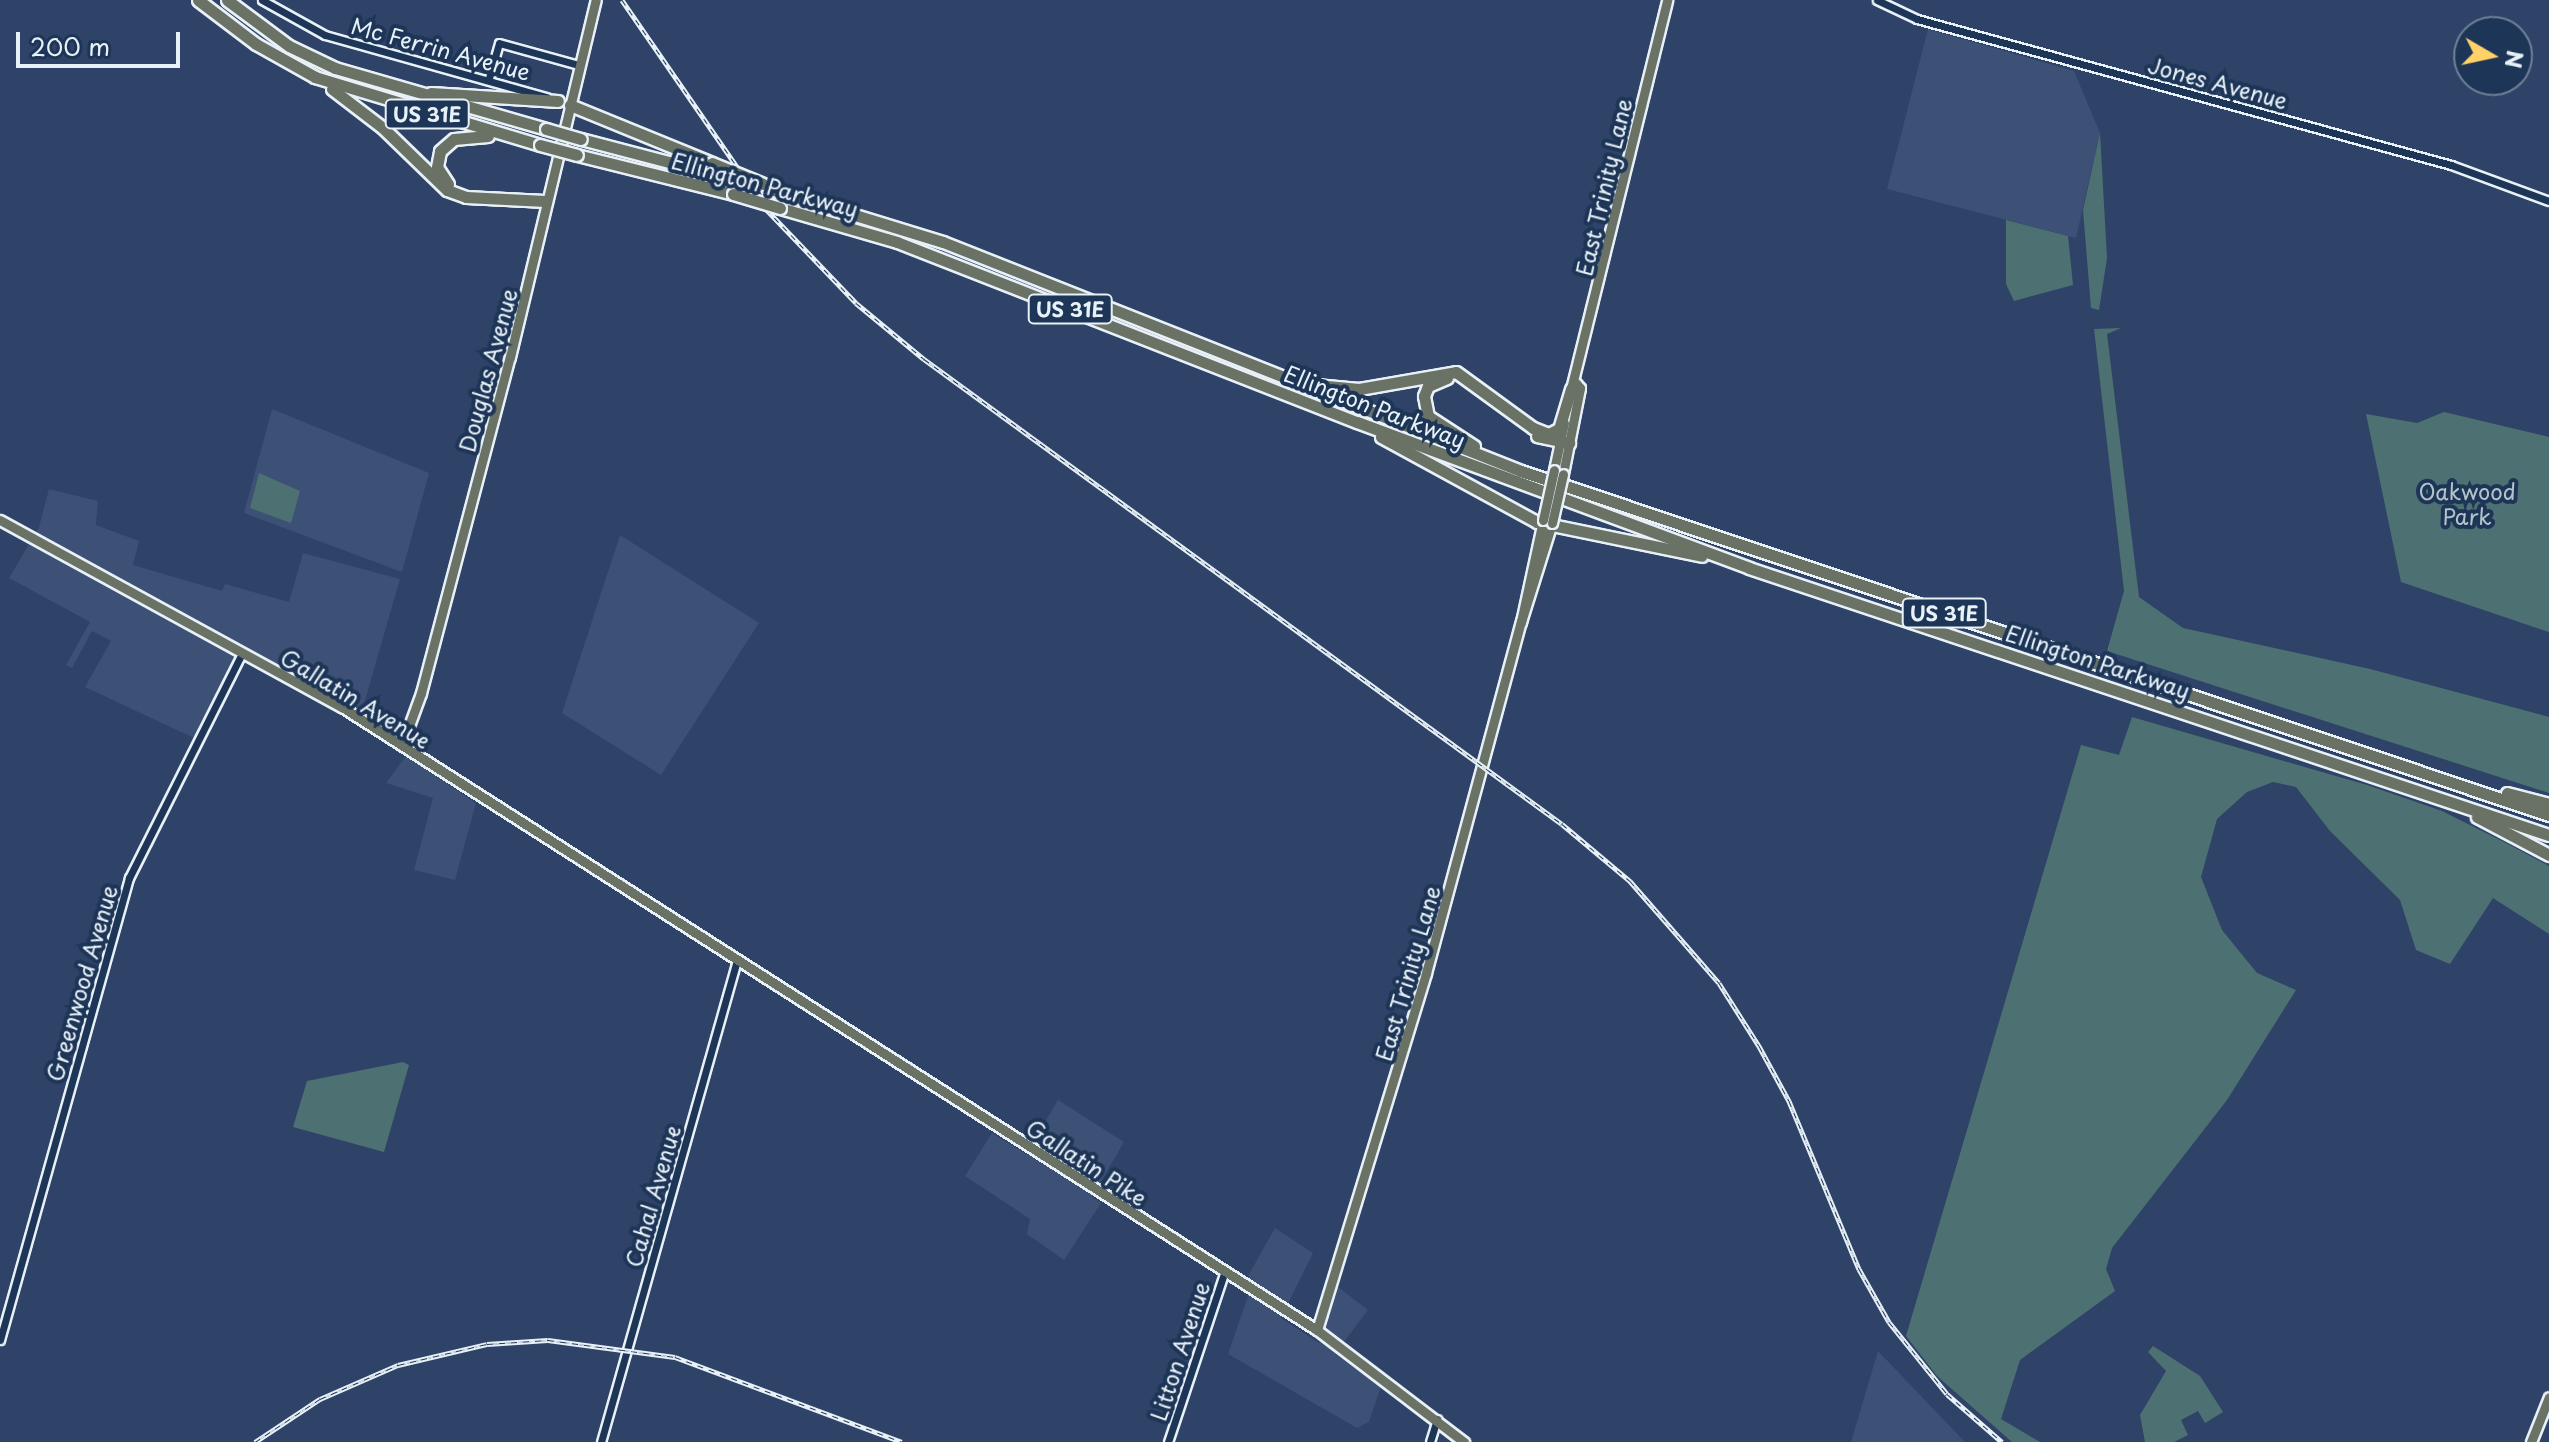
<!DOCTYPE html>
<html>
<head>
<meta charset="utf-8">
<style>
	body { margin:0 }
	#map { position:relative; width:2549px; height:1442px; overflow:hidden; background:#2e4367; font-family:"Playpen Sans",sans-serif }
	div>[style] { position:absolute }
	.built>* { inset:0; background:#3d5075 }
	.green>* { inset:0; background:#4d7173 }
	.roads { filter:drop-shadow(2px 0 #e8f1f8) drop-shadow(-2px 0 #e8f1f8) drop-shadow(0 2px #e8f1f8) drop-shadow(0 -2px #e8f1f8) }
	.minor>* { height:7px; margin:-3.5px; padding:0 3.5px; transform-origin:3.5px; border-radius:3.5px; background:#1d3557 }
	.major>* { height:9px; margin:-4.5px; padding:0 4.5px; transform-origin:4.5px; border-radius:4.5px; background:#6a7165 }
	.highway>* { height:11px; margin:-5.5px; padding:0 5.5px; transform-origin:5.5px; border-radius:5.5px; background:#6a7165 }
	.rail>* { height:5px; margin-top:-2.5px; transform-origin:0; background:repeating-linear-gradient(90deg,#1d3557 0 6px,#e8f1f8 0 12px); box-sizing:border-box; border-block:2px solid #e8f1f8 }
	.bridges { filter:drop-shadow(2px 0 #e8f1f8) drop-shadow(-2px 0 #e8f1f8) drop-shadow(0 2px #e8f1f8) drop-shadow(0 -2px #e8f1f8) }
	.major-bridge>* { height:9px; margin:-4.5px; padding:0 4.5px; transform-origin:4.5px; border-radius:4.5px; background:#6a7165 }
	.highway-bridge>* { height:11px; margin:-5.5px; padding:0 5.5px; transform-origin:5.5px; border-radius:5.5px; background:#6a7165 }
	span { translate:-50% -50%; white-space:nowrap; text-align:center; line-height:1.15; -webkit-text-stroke:8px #1d3557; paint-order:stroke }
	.shield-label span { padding:2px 6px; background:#1d3557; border:2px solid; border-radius:6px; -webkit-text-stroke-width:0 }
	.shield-label { font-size:20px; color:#e8f1f8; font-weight:700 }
	.street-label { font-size:22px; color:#e8f1f8 }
	.park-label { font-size:22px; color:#b2c4c9 }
	.north { position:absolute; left:2453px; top:16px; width:80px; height:80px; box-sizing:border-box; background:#1d3557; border:2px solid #6e8097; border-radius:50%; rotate:99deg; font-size:22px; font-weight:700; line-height:32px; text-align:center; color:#e8f1f8 }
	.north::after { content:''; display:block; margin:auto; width:28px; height:36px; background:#ffd166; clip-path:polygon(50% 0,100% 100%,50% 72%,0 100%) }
	.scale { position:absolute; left:16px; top:32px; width:164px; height:36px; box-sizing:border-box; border:4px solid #e8f1f8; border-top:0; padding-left:10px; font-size:24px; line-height:28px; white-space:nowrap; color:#e8f1f8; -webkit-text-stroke:6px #1d3557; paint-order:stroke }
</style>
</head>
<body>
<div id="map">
	<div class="built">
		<div style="clip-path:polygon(1928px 29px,2074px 71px,2100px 133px,2076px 238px,1887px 189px)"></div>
		<div style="clip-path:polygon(272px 409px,429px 473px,402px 572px,244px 513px)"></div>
		<div style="clip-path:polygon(49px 489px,98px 501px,96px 525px,139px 541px,133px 565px,222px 591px,225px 584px,289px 602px,303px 553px,400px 579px,360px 718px,242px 653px,194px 738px,85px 687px,111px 641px,92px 631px,72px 668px,66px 665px,90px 622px,9px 578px,39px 527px)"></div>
		<div style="clip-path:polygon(620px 535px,759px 623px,661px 775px,562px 713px)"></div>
		<div style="clip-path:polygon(406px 756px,476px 803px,455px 880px,414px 870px,433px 798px,386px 783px)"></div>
		<div style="clip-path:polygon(1058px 1100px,1124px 1142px,1092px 1197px,1101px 1203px,1064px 1260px,1027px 1234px,1030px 1219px,965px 1176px,992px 1133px,1026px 1154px)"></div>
		<div style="clip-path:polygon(1275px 1228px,1313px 1253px,1281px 1318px,1319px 1343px,1338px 1287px,1368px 1310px,1335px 1354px,1381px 1386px,1369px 1422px,1357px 1428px,1228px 1354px,1248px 1296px,1248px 1276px)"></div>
		<div style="clip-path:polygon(1878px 1351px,1965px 1442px,1851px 1442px)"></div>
	</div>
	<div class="green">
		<div style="clip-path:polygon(2100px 133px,2107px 258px,2099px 310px,2091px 308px,2083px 210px)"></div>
		<div style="clip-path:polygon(2006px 220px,2068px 236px,2073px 285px,2014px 301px,2006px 284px)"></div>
		<div style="clip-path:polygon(2121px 328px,2107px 334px,2139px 597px,2183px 628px,2370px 669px,2549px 717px,2549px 793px,2107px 651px,2124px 591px,2094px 329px)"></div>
		<div style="clip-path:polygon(2444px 412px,2549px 437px,2549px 632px,2401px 582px,2366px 414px,2417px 423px)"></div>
		<div style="clip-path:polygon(259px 473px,300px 491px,291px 523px,250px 508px)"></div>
		<div style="clip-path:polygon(2132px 717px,2367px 785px,2442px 811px,2504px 842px,2549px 866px,2549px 934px,2493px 898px,2450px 964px,2416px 950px,2400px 900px,2330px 831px,2296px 787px,2273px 782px,2247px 792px,2217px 819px,2201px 877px,2222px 930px,2257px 973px,2296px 990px,2227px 1100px,2112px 1248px,2106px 1269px,2115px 1291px,2020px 1360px,2001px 1419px,2040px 1442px,2012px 1442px,1937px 1376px,1906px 1336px,2081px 745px,2119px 755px)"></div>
		<div style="clip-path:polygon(403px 1062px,409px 1065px,384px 1152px,293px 1127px,307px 1081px)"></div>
		<div style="clip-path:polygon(2153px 1346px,2200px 1376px,2223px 1412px,2205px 1423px,2198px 1411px,2181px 1420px,2188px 1435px,2174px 1442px,2145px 1442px,2140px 1415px,2166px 1371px,2148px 1352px)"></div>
	</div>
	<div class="roads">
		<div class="minor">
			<div style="left:262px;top:0;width:72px;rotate:29.1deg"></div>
			<div style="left:325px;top:35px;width:230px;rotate:15.7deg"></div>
			<div style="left:1877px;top:0;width:44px;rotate:25.4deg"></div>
			<div style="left:1917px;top:19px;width:554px;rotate:15.29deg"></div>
			<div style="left:2451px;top:165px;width:104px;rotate:20.2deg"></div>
			<div style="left:489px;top:78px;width:36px;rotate:-74deg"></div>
			<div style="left:499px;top:43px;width:83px;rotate:15.4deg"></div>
			<div style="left:0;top:1340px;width:480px;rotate:-74.4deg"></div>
			<div style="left:129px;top:878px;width:252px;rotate:-63.3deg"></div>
			<div style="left:601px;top:1442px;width:501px;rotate:-74.24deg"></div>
			<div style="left:1168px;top:1442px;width:180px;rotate:-71.6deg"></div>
			<div style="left:1430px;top:1442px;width:24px;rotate:-73deg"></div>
		</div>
		<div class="major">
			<div style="left:1570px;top:393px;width:405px;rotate:-76.1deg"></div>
			<div style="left:1554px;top:470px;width:48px;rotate:-78deg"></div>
			<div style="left:1563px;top:474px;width:88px;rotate:-78.8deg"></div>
			<div style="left:1580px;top:388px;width:6px;rotate:-129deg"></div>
			<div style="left:0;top:520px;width:390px;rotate:28.7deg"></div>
			<div style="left:342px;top:707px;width:1157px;rotate:32.58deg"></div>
			<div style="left:1317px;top:1330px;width:185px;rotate:37.3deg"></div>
			<div style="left:1521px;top:622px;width:104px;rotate:-72.6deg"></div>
			<div style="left:402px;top:745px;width:55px;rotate:-69.9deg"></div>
			<div style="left:421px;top:693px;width:348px;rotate:-75.2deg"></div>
			<div style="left:510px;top:357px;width:367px;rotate:-76.5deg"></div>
			<div style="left:1317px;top:1330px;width:373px;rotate:-73deg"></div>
			<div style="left:1426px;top:973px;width:364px;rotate:-74.9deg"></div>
			<div style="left:1521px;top:622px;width:104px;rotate:-77.8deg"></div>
			<div style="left:2531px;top:1442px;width:48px;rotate:-68.2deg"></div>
		</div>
		<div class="highway">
			<div style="left:198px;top:0;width:73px;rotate:37.2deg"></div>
			<div style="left:256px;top:44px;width:68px;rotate:29.2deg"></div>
			<div style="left:315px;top:77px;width:235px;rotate:16.8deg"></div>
			<div style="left:227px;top:0;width:77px;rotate:36.6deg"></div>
			<div style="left:289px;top:46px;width:51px;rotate:25.6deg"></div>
			<div style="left:335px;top:68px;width:220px;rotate:16.1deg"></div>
			<div style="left:332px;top:89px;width:64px;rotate:37.4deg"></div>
			<div style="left:383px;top:128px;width:89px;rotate:44.1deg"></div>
			<div style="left:447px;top:190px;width:20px;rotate:20deg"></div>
			<div style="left:466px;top:197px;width:79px;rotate:2.9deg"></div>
			<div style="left:431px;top:93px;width:127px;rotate:3.6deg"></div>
			<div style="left:570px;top:105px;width:153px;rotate:22.2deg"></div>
			<div style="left:581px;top:139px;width:142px;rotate:14.7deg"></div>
			<div style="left:577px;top:155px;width:161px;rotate:14deg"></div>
			<div style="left:448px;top:184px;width:20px;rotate:-123deg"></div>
			<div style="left:437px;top:167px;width:16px;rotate:-79deg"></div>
			<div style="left:440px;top:151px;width:18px;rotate:-41deg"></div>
			<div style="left:454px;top:139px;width:34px;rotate:-5deg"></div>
			<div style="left:767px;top:188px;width:184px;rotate:17.1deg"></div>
			<div style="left:943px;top:242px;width:622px;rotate:21.61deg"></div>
			<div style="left:1521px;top:471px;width:1084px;rotate:18.5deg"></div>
			<div style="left:780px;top:208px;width:122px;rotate:16.2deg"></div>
			<div style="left:897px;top:242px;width:494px;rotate:21.4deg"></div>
			<div style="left:1357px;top:422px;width:418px;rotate:20.4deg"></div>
			<div style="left:1749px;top:568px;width:843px;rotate:18.46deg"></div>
			<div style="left:1447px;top:378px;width:21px;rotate:157deg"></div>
			<div style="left:1428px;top:386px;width:11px;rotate:112deg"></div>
			<div style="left:1424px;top:396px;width:20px;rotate:79deg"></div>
			<div style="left:1428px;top:416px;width:55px;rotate:33.1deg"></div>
			<div style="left:1316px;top:385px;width:43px;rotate:5.3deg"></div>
			<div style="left:1359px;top:389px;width:98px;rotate:-9.9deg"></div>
			<div style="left:1456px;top:372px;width:95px;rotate:36deg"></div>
			<div style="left:1533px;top:428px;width:17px;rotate:21deg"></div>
			<div style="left:1549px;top:434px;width:11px;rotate:-27deg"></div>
			<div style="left:1559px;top:429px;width:42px;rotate:-73.3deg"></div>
			<div style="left:1537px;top:436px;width:33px;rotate:12deg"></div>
			<div style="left:1381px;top:437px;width:178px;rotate:28.6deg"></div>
			<div style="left:1537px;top:522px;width:168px;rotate:11.6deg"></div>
			<div style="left:2507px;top:793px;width:43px;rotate:14.7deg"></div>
			<div style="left:2477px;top:817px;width:81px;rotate:27.8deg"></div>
		</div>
	</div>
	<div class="rail">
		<div style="left:622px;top:0;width:254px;rotate:55.4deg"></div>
		<div style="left:766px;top:209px;width:130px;rotate:46.2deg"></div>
		<div style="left:856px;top:303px;width:88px;rotate:39.5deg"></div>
		<div style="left:924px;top:359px;width:789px;rotate:36.09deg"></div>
		<div style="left:1562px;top:824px;width:89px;rotate:40deg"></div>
		<div style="left:1630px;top:881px;width:135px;rotate:48.9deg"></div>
		<div style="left:1719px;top:983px;width:75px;rotate:57.6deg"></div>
		<div style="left:1759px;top:1046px;width:63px;rotate:61.4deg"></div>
		<div style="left:1789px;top:1101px;width:182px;rotate:67.4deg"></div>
		<div style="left:1859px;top:1269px;width:61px;rotate:60.5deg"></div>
		<div style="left:1889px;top:1322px;width:92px;rotate:51.1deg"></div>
		<div style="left:1947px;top:1394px;width:73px;rotate:41.1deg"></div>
		<div style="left:255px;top:1442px;width:78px;rotate:-33.5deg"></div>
		<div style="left:320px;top:1399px;width:85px;rotate:-23.6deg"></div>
		<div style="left:398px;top:1365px;width:91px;rotate:-13.3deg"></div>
		<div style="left:487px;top:1344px;width:61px;rotate:-3.8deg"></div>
		<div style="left:548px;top:1340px;width:128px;rotate:7.6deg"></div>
		<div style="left:675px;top:1357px;width:242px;rotate:20.5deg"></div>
	</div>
	<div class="bridges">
		<div class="major-bridge">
			<div style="left:1543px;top:520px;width:51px;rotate:-77.6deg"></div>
			<div style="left:1552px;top:523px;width:50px;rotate:-77.3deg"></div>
		</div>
		<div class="highway-bridge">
			<div style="left:546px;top:129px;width:36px;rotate:16deg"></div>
			<div style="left:540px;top:145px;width:38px;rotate:15deg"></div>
			<div style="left:712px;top:163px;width:55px;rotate:22.4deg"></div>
			<div style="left:718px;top:175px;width:22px;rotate:16deg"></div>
			<div style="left:733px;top:194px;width:49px;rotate:16.6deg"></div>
		</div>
	</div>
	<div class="shield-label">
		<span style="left:427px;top:114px">US 31E</span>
		<span style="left:1070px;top:309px">US 31E</span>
		<span style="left:1944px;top:613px">US 31E</span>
	</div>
	<div class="street-label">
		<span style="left:441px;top:48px;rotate:15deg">Mc Ferrin Avenue</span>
		<span style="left:2218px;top:82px;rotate:15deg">Jones Avenue</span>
		<span style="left:765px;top:184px;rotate:15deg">Ellington Parkway</span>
		<span style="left:1603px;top:187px;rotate:-77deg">East Trinity Lane</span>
		<span style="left:487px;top:370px;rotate:-75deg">Douglas Avenue</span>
		<span style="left:1375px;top:406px;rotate:21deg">Ellington Parkway</span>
		<span style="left:2098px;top:661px;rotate:18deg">Ellington Parkway</span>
		<span style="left:356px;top:698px;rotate:31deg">Gallatin Avenue</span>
		<span style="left:1407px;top:973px;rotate:-74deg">East Trinity Lane</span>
		<span style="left:81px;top:983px;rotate:-74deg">Greenwood Avenue</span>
		<span style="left:1087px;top:1162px;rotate:33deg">Gallatin Pike</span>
		<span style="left:652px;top:1196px;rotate:-74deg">Cahal Avenue</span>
		<span style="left:1179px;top:1351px;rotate:-72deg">Litton Avenue</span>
	</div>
	<div class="park-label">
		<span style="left:2467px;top:503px">Oakwood<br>Park</span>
	</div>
	<div class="north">N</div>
	<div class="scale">200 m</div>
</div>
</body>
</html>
